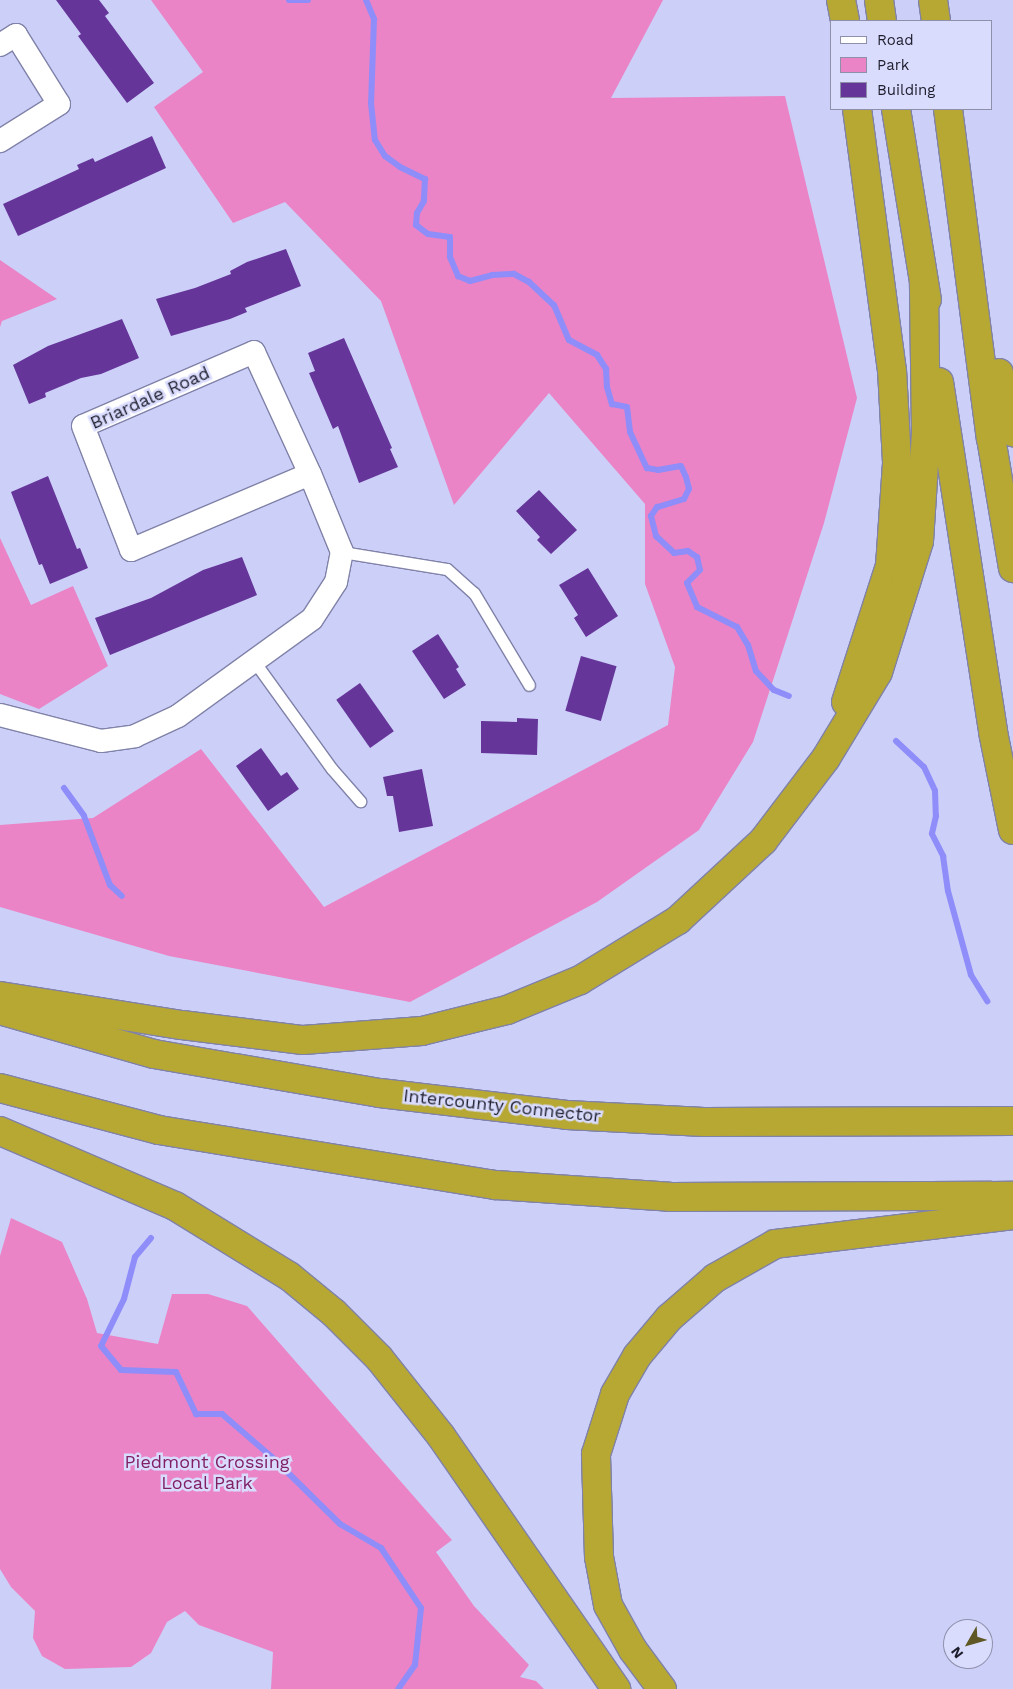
<!DOCTYPE html>
<html>
<head>
<meta charset="utf-8">
<style>
	body { margin:0 }
	#map { position:relative; width:1013px; height:1689px; overflow:hidden; background:#cccff8; font-family:"Work Sans",sans-serif }
	div>[style] { position:absolute }
	.green>* { inset:0; background:#ea84c6 }
	.stream>* { height:6px; margin:-3px; padding:0 3px; transform-origin:3px; border-radius:3px; background:#8e8dfa }
	.building>* { inset:0; background:#65359a; transform-origin:0 0 }
	.roads { filter:drop-shadow(1px 0 #8082a8) drop-shadow(-1px 0 #8082a8) drop-shadow(0 1px #8082a8) drop-shadow(0 -1px #8082a8) }
	.lane>* { height:11px; margin:-5.5px; padding:0 5.5px; transform-origin:5.5px; border-radius:5.5px; background:#fff }
	.street>* { height:22px; margin:-11px; padding:0 11px; transform-origin:11px; border-radius:11px; background:#fff }
	.highway>* { height:28px; margin:-14px; padding:0 14px; transform-origin:14px; border-radius:14px; background:#b7a833 }
	span { translate:-50% -50%; white-space:nowrap; text-align:center; line-height:1.15; -webkit-text-stroke:5px #dadcfe; paint-order:stroke }
	.street-label { font-size:18px; color:#1d1d2c }
	.park-label { font-size:18px; color:#801f64 }
	.legend { position:absolute; left:830px; top:20px; width:162px; height:90px; box-sizing:border-box; background:#dadcfe; border:1px solid #8e90aa; margin:0; padding:6px 9px; list-style:none; font-size:15px; color:#1d1d2c }
	.legend li { display:flex; align-items:center; gap:10px; height:25px }
	.legend b { width:25px; border:1px solid #8e90aa }
	.north { position:absolute; left:943px; top:1619px; width:50px; height:50px; box-sizing:border-box; background:#dadcfe; border:1px solid #8e90aa; border-radius:50%; rotate:232deg; font-size:14px; font-weight:700; line-height:20px; text-align:center; color:#1d1d2c }
	.north::after { content:''; display:block; margin:auto; width:18px; height:22px; background:#5f5824; clip-path:polygon(50% 0,100% 100%,50% 72%,0 100%) }
</style>
</head>
<body>
<div id="map">
	<div class="green">
		<div style="clip-path:polygon(151px 0,663px 0,611px 98px,785px 96px,857px 398px,824px 523px,753px 742px,699px 830px,597px 902px,410px 1002px,169px 956px,0 907px,0 825px,93px 818px,201px 749px,324px 907px,668px 725px,675px 667px,645px 584px,645px 504px,549px 393px,454px 505px,381px 301px,285px 202px,233px 223px,154px 107px,203px 72px)"></div>
		<div style="clip-path:polygon(0 260px,57px 299px,2px 321px,0 327px)"></div>
		<div style="clip-path:polygon(0 538px,31px 605px,73px 586px,108px 666px,39px 709px,0 694px)"></div>
		<div style="clip-path:polygon(11px 1218px,62px 1242px,87px 1299px,97px 1333px,158px 1344px,172px 1294px,208px 1294px,247px 1306px,452px 1540px,436px 1552px,474px 1606px,529px 1665px,520px 1677px,536px 1681px,544px 1689px,271px 1689px,273px 1652px,199px 1625px,185px 1611px,167px 1622px,151px 1653px,131px 1667px,65px 1669px,42px 1656px,33px 1638px,35px 1611px,11px 1587px,0 1569px,0 1256px)"></div>
	</div>
	<div class="stream">
		<div style="left:289px;top:0;width:19px"></div>
		<div style="left:366px;top:0;width:21px;rotate:67deg"></div>
		<div style="left:374px;top:19px;width:84px;rotate:92deg"></div>
		<div style="left:371px;top:103px;width:37px;rotate:84deg"></div>
		<div style="left:375px;top:140px;width:19px;rotate:58deg"></div>
		<div style="left:385px;top:156px;width:19px;rotate:36deg"></div>
		<div style="left:400px;top:167px;width:28px;rotate:26deg"></div>
		<div style="left:425px;top:179px;width:22px;rotate:93deg"></div>
		<div style="left:424px;top:201px;width:14px;rotate:120deg"></div>
		<div style="left:417px;top:213px;width:12px;rotate:95deg"></div>
		<div style="left:416px;top:225px;width:15px;rotate:37deg"></div>
		<div style="left:428px;top:234px;width:22px;rotate:8deg"></div>
		<div style="left:450px;top:237px;width:20px;rotate:90deg"></div>
		<div style="left:450px;top:257px;width:21px;rotate:67deg"></div>
		<div style="left:458px;top:276px;width:13px;rotate:23deg"></div>
		<div style="left:470px;top:281px;width:23px;rotate:-15deg"></div>
		<div style="left:492px;top:275px;width:22px;rotate:-3deg"></div>
		<div style="left:514px;top:274px;width:17px;rotate:28deg"></div>
		<div style="left:529px;top:282px;width:34px;rotate:43deg"></div>
		<div style="left:554px;top:305px;width:38px;rotate:67deg"></div>
		<div style="left:569px;top:340px;width:32px;rotate:28deg"></div>
		<div style="left:597px;top:355px;width:17px;rotate:57deg"></div>
		<div style="left:606px;top:369px;width:18px;rotate:87deg"></div>
		<div style="left:607px;top:387px;width:18px;rotate:74deg"></div>
		<div style="left:612px;top:404px;width:15px;rotate:11deg"></div>
		<div style="left:627px;top:407px;width:25px;rotate:83deg"></div>
		<div style="left:630px;top:432px;width:40px;rotate:65deg"></div>
		<div style="left:647px;top:468px;width:11px;rotate:10deg"></div>
		<div style="left:658px;top:470px;width:23px;rotate:-10deg"></div>
		<div style="left:681px;top:466px;width:12px;rotate:66deg"></div>
		<div style="left:686px;top:477px;width:12px;rotate:76deg"></div>
		<div style="left:689px;top:489px;width:11px;rotate:117deg"></div>
		<div style="left:684px;top:499px;width:28px;rotate:163deg"></div>
		<div style="left:657px;top:507px;width:11px;rotate:124deg"></div>
		<div style="left:651px;top:516px;width:21px;rotate:76deg"></div>
		<div style="left:656px;top:536px;width:25px;rotate:43deg"></div>
		<div style="left:674px;top:553px;width:14px;rotate:-8deg"></div>
		<div style="left:688px;top:551px;width:11px;rotate:34deg"></div>
		<div style="left:697px;top:557px;width:13px;rotate:77deg"></div>
		<div style="left:700px;top:570px;width:18px;rotate:135deg"></div>
		<div style="left:687px;top:583px;width:26px;rotate:67deg"></div>
		<div style="left:697px;top:607px;width:45px;rotate:26.6deg"></div>
		<div style="left:737px;top:627px;width:21px;rotate:59deg"></div>
		<div style="left:748px;top:645px;width:27px;rotate:73deg"></div>
		<div style="left:756px;top:671px;width:26px;rotate:47deg"></div>
		<div style="left:774px;top:690px;width:16px;rotate:22deg"></div>
		<div style="left:896px;top:741px;width:38px;rotate:43deg"></div>
		<div style="left:924px;top:767px;width:26px;rotate:65deg"></div>
		<div style="left:935px;top:791px;width:25px;rotate:88deg"></div>
		<div style="left:936px;top:816px;width:18px;rotate:103deg"></div>
		<div style="left:932px;top:834px;width:25px;rotate:63deg"></div>
		<div style="left:943px;top:856px;width:35px;rotate:82deg"></div>
		<div style="left:948px;top:891px;width:87px;rotate:74.7deg"></div>
		<div style="left:971px;top:975px;width:31px;rotate:58deg"></div>
		<div style="left:64px;top:788px;width:34px;rotate:54deg"></div>
		<div style="left:84px;top:816px;width:74px;rotate:69.4deg"></div>
		<div style="left:110px;top:885px;width:16px;rotate:43deg"></div>
		<div style="left:151px;top:1238px;width:25px;rotate:130deg"></div>
		<div style="left:135px;top:1257px;width:43px;rotate:104.7deg"></div>
		<div style="left:124px;top:1299px;width:52px;rotate:116.1deg"></div>
		<div style="left:101px;top:1346px;width:31px;rotate:50deg"></div>
		<div style="left:121px;top:1370px;width:55px;rotate:2.1deg"></div>
		<div style="left:176px;top:1372px;width:47px;rotate:64.5deg"></div>
		<div style="left:196px;top:1414px;width:26px"></div>
		<div style="left:222px;top:1414px;width:67px;rotate:40.8deg"></div>
		<div style="left:273px;top:1458px;width:94px;rotate:44.6deg"></div>
		<div style="left:340px;top:1524px;width:48px;rotate:30.3deg"></div>
		<div style="left:381px;top:1548px;width:72px;rotate:56.3deg"></div>
		<div style="left:421px;top:1608px;width:57px;rotate:96deg"></div>
		<div style="left:415px;top:1665px;width:29px;rotate:125deg"></div>
	</div>
	<div class="building">
		<div style="clip-path:polygon(56px 0,99px 0,109px 13px,105px 16px,154px 83px,127px 103px,78px 36px,81px 34px)"></div>
		<div style="clip-path:polygon(152px 136px,166px 168px,18px 236px,3px 204px,79px 169px,77px 165px,93px 158px,95px 162px)"></div>
		<div style="clip-path:polygon(286px 249px,301px 286px,245px 308px,247px 312px,230px 319px,171px 336px,156px 299px,195px 288px,231px 274px,230px 271px,247px 262px)"></div>
		<div style="clip-path:polygon(122px 319px,139px 358px,101px 374px,81px 378px,45px 393px,46px 397px,29px 404px,13px 365px,48px 346px)"></div>
		<div style="clip-path:polygon(344px 338px,392px 448px,390px 449px,398px 467px,359px 483px,338px 426px,333px 429px,309px 373px,315px 371px,308px 353px)"></div>
		<div style="clip-path:polygon(48px 476px,77px 549px,80px 548px,88px 568px,50px 584px,42px 564px,39px 565px,11px 492px)"></div>
		<div style="clip-path:polygon(539px 490px,577px 530px,551px 554px,537px 540px,540px 537px,516px 511px)"></div>
		<div style="clip-path:polygon(242px 557px,257px 595px,110px 655px,95px 618px,151px 598px,203px 570px)"></div>
		<div style="clip-path:polygon(588px 568px,618px 616px,586px 637px,574px 618px,578px 615px,559px 585px)"></div>
		<div style="clip-path:polygon(438px 634px,459px 667px,456px 669px,466px 685px,444px 699px,412px 651px)"></div>
		<div style="left:581px;top:656px;width:37px;height:57px;rotate:16deg"></div>
		<div style="left:360px;top:683px;width:59px;height:29px;rotate:55deg"></div>
		<div style="clip-path:polygon(517px 718px,538px 719px,537px 755px,481px 753px,481px 721px,517px 722px)"></div>
		<div style="clip-path:polygon(261px 748px,281px 776px,287px 772px,299px 789px,268px 811px,236px 766px)"></div>
		<div style="clip-path:polygon(422px 769px,433px 826px,399px 832px,393px 796px,387px 796px,383px 777px)"></div>
	</div>
	<div class="roads">
		<div class="lane">
			<div style="left:342px;top:552px;width:106px;rotate:9.2deg"></div>
			<div style="left:447px;top:569px;width:36px;rotate:42deg"></div>
			<div style="left:474px;top:593px;width:107px;rotate:59.1deg"></div>
			<div style="left:254px;top:661px;width:133px;rotate:54.2deg"></div>
			<div style="left:332px;top:769px;width:43px;rotate:48.8deg"></div>
		</div>
		<div class="street">
			<div style="left:0;top:45px;width:19px;rotate:-32deg"></div>
			<div style="left:16px;top:35px;width:81px;rotate:58.1deg"></div>
			<div style="left:59px;top:104px;width:70px;rotate:147.9deg"></div>
			<div style="left:0;top:715px;width:104px;rotate:14.4deg"></div>
			<div style="left:101px;top:741px;width:34px;rotate:-8deg"></div>
			<div style="left:135px;top:736px;width:47px;rotate:-24.9deg"></div>
			<div style="left:178px;top:716px;width:165px;rotate:-35.9deg"></div>
			<div style="left:312px;top:619px;width:44px;rotate:-57deg"></div>
			<div style="left:336px;top:582px;width:31px;rotate:-79deg"></div>
			<div style="left:342px;top:552px;width:84px;rotate:-112.3deg"></div>
			<div style="left:310px;top:474px;width:134px;rotate:-114.7deg"></div>
			<div style="left:254px;top:352px;width:186px;rotate:156.6deg"></div>
			<div style="left:83px;top:426px;width:133px;rotate:68.8deg"></div>
			<div style="left:131px;top:550px;width:194px;rotate:-23deg"></div>
		</div>
		<div class="highway">
			<div style="left:841px;top:0;width:21px;rotate:79deg"></div>
			<div style="left:879px;top:0;width:21px;rotate:82deg"></div>
			<div style="left:933px;top:0;width:21px;rotate:82deg"></div>
			<div style="left:896px;top:109px;width:193px;rotate:80.8deg"></div>
			<div style="left:948px;top:109px;width:332px;rotate:82.6deg"></div>
			<div style="left:991px;top:438px;width:132px;rotate:80.4deg"></div>
			<div style="left:999px;top:373px;width:61px;rotate:76.7deg"></div>
			<div style="left:939px;top:382px;width:354px;rotate:81.2deg"></div>
			<div style="left:993px;top:732px;width:100px;rotate:78.5deg"></div>
			<div style="left:846px;top:702px;width:143px;rotate:-72.1deg"></div>
			<div style="left:890px;top:566px;width:104px;rotate:-86.1deg"></div>
			<div style="left:897px;top:462px;width:91px;rotate:-93.1deg"></div>
			<div style="left:892px;top:371px;width:264px;rotate:-97.6deg"></div>
			<div style="left:0;top:996px;width:184px;rotate:9.1deg"></div>
			<div style="left:182px;top:1025px;width:122px;rotate:7.1deg"></div>
			<div style="left:303px;top:1040px;width:119px;rotate:-4.3deg"></div>
			<div style="left:422px;top:1031px;width:88px;rotate:-13.9deg"></div>
			<div style="left:507px;top:1010px;width:79px;rotate:-22.3deg"></div>
			<div style="left:580px;top:980px;width:115px;rotate:-31.5deg"></div>
			<div style="left:678px;top:920px;width:116px;rotate:-42.9deg"></div>
			<div style="left:763px;top:841px;width:104px;rotate:-52.8deg"></div>
			<div style="left:826px;top:758px;width:100px;rotate:-58.8deg"></div>
			<div style="left:878px;top:672px;width:137px;rotate:-72.6deg"></div>
			<div style="left:919px;top:541px;width:107px;rotate:-86.3deg"></div>
			<div style="left:926px;top:434px;width:151px;rotate:-90.8deg"></div>
			<div style="left:3px;top:1011px;width:157px;rotate:15.9deg"></div>
			<div style="left:154px;top:1054px;width:229px;rotate:9.8deg"></div>
			<div style="left:380px;top:1093px;width:188px;rotate:6.7deg"></div>
			<div style="left:567px;top:1115px;width:137px;rotate:2.9deg"></div>
			<div style="left:704px;top:1122px;width:309px;rotate:-0.2deg"></div>
			<div style="left:0;top:1088px;width:164px;rotate:14.8deg"></div>
			<div style="left:159px;top:1130px;width:341px;rotate:9.3deg"></div>
			<div style="left:496px;top:1185px;width:174px;rotate:3.9deg"></div>
			<div style="left:670px;top:1197px;width:343px;rotate:-0.2deg"></div>
			<div style="left:0;top:1131px;width:190px;rotate:23.2deg"></div>
			<div style="left:175px;top:1206px;width:134px;rotate:31.6deg"></div>
			<div style="left:289px;top:1276px;width:58px;rotate:39.4deg"></div>
			<div style="left:334px;top:1313px;width:64px;rotate:45deg"></div>
			<div style="left:379px;top:1358px;width:100px;rotate:51.5deg"></div>
			<div style="left:441px;top:1436px;width:308px;rotate:55.3deg"></div>
			<div style="left:662px;top:1689px;width:49px;rotate:-126.6deg"></div>
			<div style="left:633px;top:1650px;width:51px;rotate:-119.1deg"></div>
			<div style="left:608px;top:1605px;width:49px;rotate:-100.6deg"></div>
			<div style="left:599px;top:1557px;width:103px;rotate:-91.7deg"></div>
			<div style="left:596px;top:1454px;width:63px;rotate:-72.4deg"></div>
			<div style="left:615px;top:1394px;width:44px;rotate:-59.9deg"></div>
			<div style="left:637px;top:1356px;width:50px;rotate:-49.9deg"></div>
			<div style="left:669px;top:1318px;width:61px;rotate:-41deg"></div>
			<div style="left:715px;top:1278px;width:69px;rotate:-29.5deg"></div>
			<div style="left:775px;top:1244px;width:240px;rotate:-6.9deg"></div>
		</div>
	</div>
	<div class="street-label">
		<span style="left:150px;top:398px;rotate:-24deg">Briardale Road</span>
		<span style="left:502px;top:1106px;rotate:6deg">Intercounty Connector</span>
	</div>
	<div class="park-label">
		<span style="left:207px;top:1473px">Piedmont Crossing<br>Local Park</span>
	</div>
	<ul class="legend">
	<li><b style="height:6px;background:#fff"></b>Road</li>
	<li><b style="height:14px;background:#ea84c6"></b>Park</li>
	<li><b style="height:14px;background:#65359a"></b>Building</li>
	</ul>
	<div class="north">N</div>
</div>
</body>
</html>
